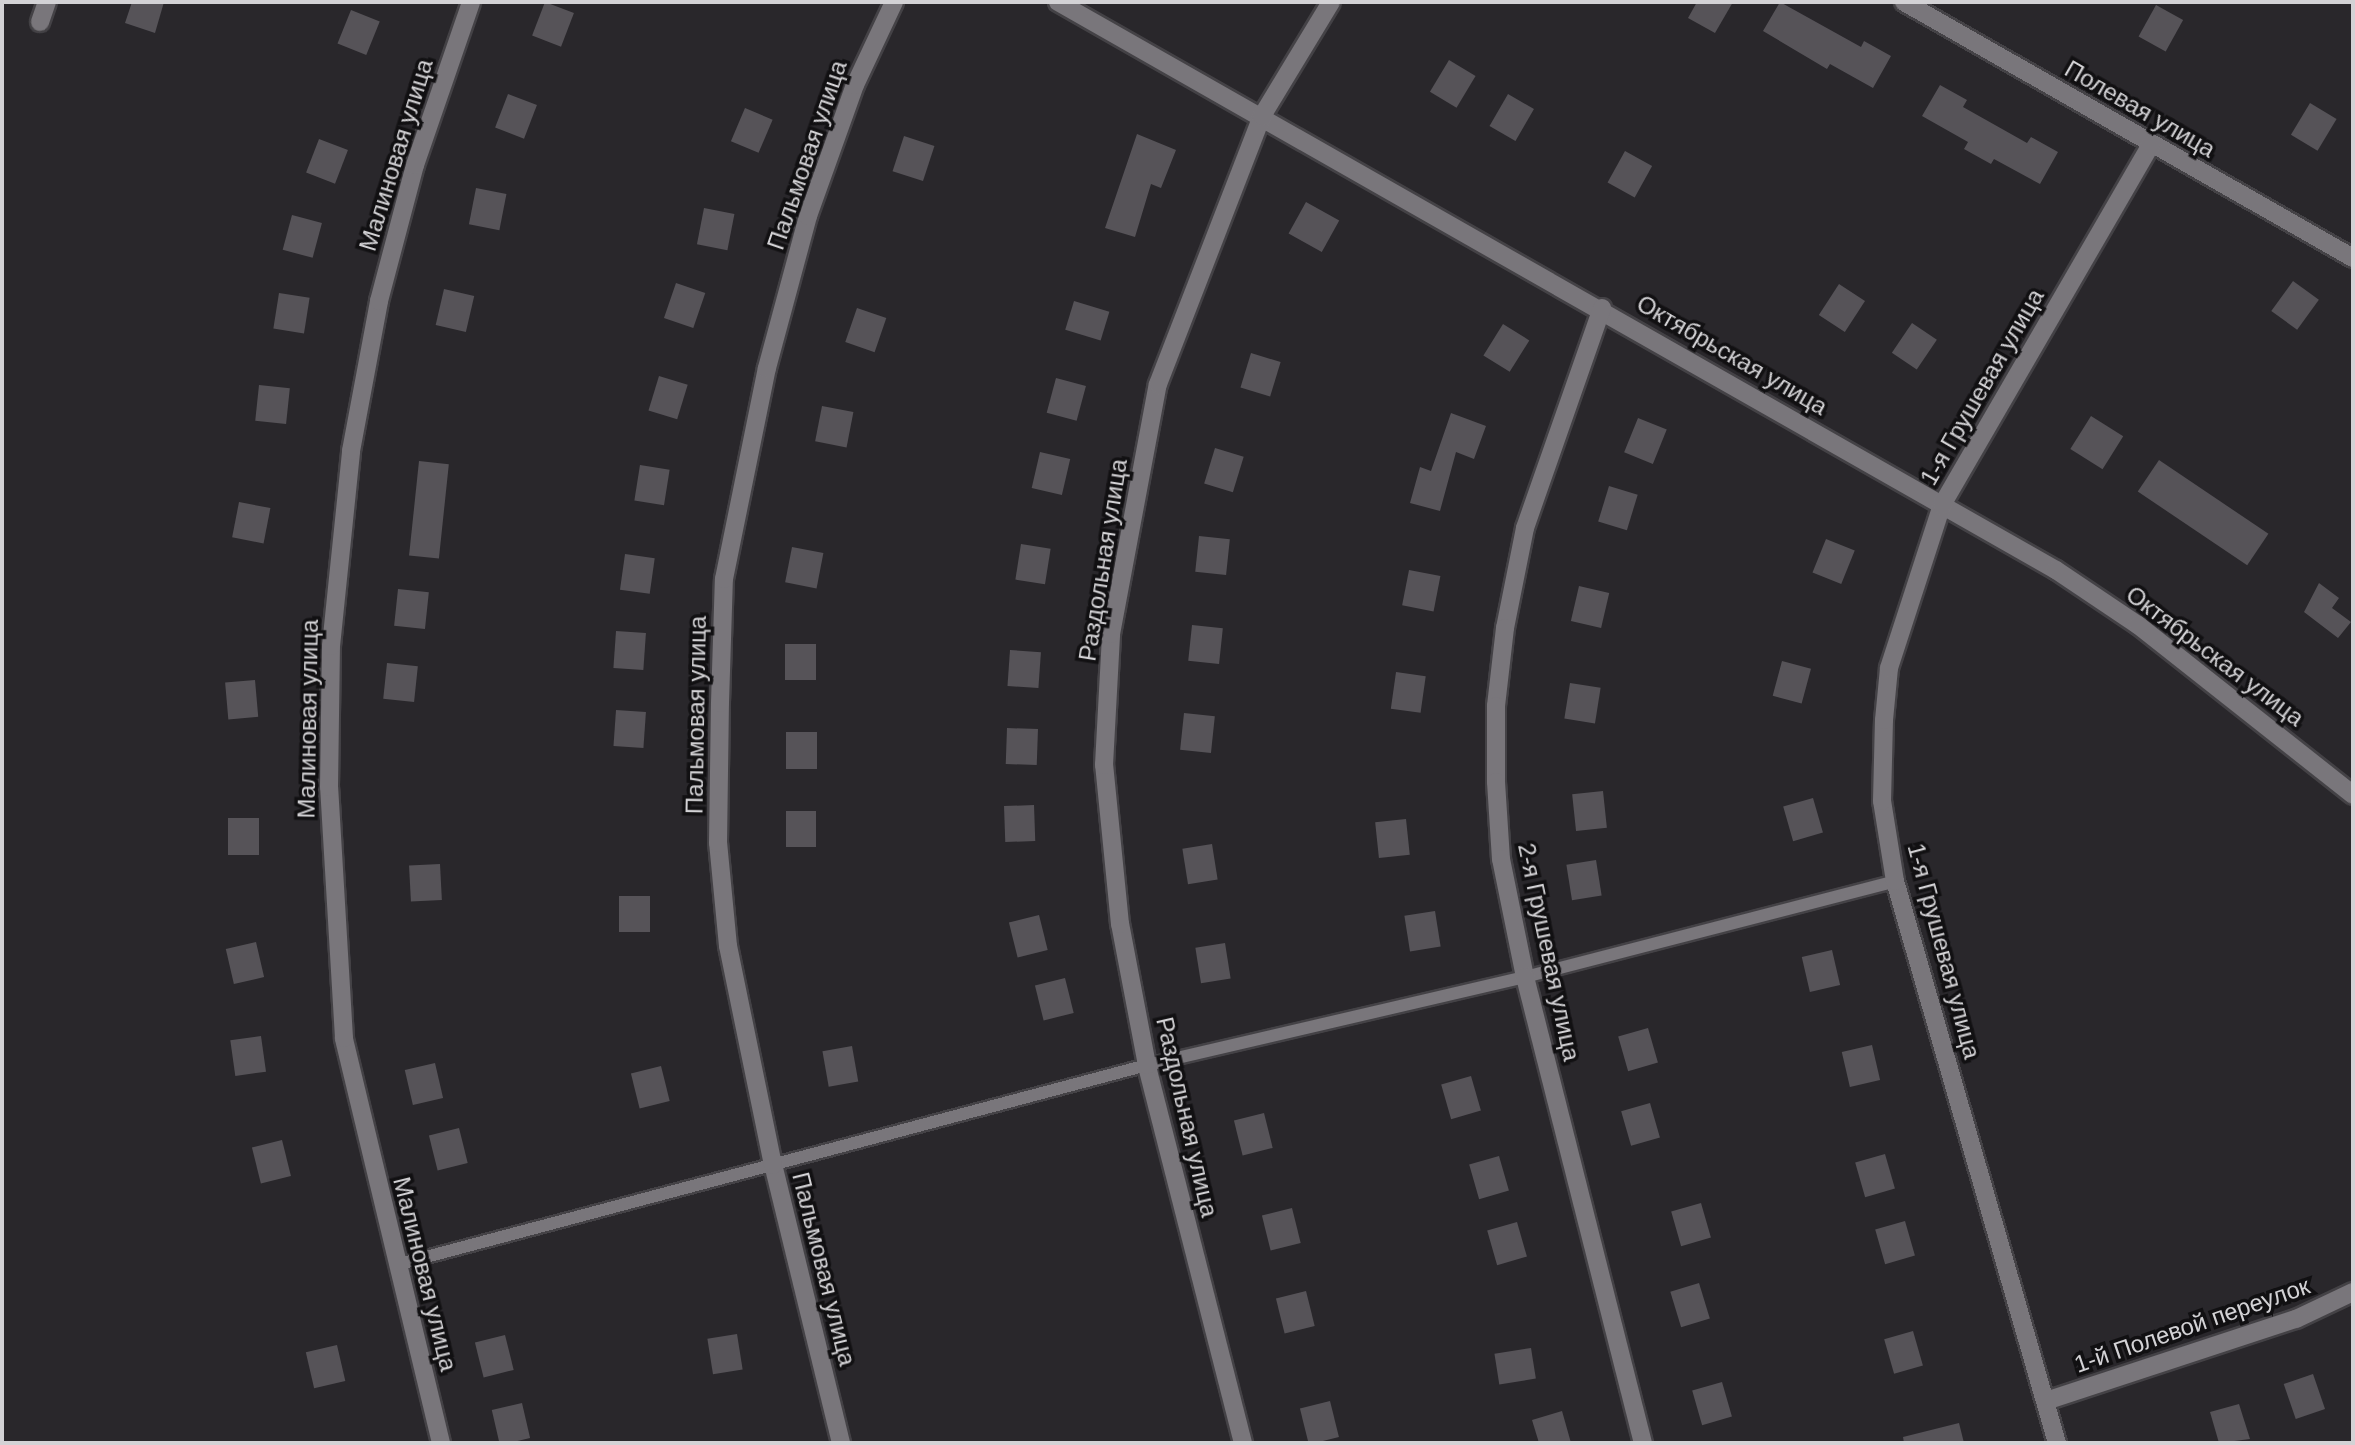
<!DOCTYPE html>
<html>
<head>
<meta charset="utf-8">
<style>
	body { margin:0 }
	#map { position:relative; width:2355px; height:1445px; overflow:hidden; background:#29272b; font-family:Helvetica,sans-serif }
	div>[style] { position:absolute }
	.building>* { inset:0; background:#565358; transform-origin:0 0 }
	.roads { filter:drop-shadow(2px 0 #444246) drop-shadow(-2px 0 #444246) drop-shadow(0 2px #444246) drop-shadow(0 -2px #444246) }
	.service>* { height:12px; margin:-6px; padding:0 6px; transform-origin:6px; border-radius:6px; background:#79767b }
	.minor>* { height:18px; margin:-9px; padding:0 9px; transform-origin:9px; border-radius:9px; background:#79767b }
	span { translate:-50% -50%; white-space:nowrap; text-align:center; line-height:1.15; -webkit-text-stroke:7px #111012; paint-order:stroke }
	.street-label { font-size:24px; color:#d3d2d5 }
	.frame { position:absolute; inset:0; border:4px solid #d3d2d5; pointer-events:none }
</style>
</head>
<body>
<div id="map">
	<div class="building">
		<div style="clip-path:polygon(132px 2px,164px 2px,155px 33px,125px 23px)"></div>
		<div style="left:545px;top:2px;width:31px;height:36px;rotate:21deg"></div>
		<div style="clip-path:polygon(1697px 2px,1733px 2px,1715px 33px,1688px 18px)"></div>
		<div style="clip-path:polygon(1780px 2px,1861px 47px,1864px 41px,1891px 56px,1873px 88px,1830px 64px,1827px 69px,1763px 31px)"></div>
		<div style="left:2156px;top:5px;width:31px;height:36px;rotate:29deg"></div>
		<div style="left:351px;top:10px;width:31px;height:36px;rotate:22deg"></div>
		<div style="left:1449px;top:60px;width:31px;height:37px;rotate:31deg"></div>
		<div style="clip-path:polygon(1940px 85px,1967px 100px,1963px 107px,2027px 143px,2031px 137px,2058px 152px,2040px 184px,1994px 159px,1991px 164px,1964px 149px,1968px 142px,1922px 116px)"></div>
		<div style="left:508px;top:94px;width:31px;height:36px;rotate:21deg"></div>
		<div style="left:1508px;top:94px;width:30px;height:37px;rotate:30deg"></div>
		<div style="left:2310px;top:103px;width:31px;height:37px;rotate:31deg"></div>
		<div style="left:745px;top:108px;width:30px;height:36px;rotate:23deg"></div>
		<div style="clip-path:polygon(1137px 134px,1176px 150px,1161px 188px,1151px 184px,1135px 237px,1105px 228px)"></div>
		<div style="left:904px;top:136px;width:32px;height:37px;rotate:18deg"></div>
		<div style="left:319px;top:139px;width:31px;height:36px;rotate:21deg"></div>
		<div style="left:1625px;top:151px;width:31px;height:36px;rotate:29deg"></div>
		<div style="left:476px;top:188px;width:31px;height:37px;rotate:11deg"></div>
		<div style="left:1306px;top:202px;width:38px;height:36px;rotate:29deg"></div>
		<div style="left:704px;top:208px;width:31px;height:37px;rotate:11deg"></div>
		<div style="left:292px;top:215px;width:31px;height:36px;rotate:15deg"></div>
		<div style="left:2293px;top:281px;width:32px;height:37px;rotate:36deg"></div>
		<div style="left:676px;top:283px;width:31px;height:37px;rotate:19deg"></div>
		<div style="left:1839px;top:284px;width:31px;height:37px;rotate:33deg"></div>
		<div style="left:444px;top:289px;width:31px;height:37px;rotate:13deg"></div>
		<div style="left:279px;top:293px;width:31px;height:36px;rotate:9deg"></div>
		<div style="left:1074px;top:301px;width:37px;height:30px;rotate:17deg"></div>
		<div style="left:857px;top:308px;width:31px;height:36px;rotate:19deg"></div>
		<div style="left:1912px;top:323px;width:30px;height:36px;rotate:34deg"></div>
		<div style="left:1503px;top:324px;width:31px;height:37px;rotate:32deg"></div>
		<div style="left:1251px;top:353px;width:31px;height:36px;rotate:17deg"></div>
		<div style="left:659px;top:376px;width:30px;height:36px;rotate:17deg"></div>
		<div style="left:1056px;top:378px;width:31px;height:36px;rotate:15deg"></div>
		<div style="left:259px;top:385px;width:31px;height:36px;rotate:6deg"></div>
		<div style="left:822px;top:406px;width:32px;height:36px;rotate:11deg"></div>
		<div style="clip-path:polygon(1451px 413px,1486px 426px,1474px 459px,1456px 452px,1440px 511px,1410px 503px,1420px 467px,1431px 471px)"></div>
		<div style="left:2091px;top:416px;width:38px;height:39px;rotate:32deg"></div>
		<div style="left:1638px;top:418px;width:31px;height:37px;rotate:22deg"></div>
		<div style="left:1215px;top:448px;width:30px;height:37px;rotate:17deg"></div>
		<div style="left:1040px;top:452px;width:31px;height:37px;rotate:13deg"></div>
		<div style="left:2159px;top:460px;width:132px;height:38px;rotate:34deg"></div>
		<div style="left:419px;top:461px;width:30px;height:95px;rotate:6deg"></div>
		<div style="left:640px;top:465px;width:30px;height:36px;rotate:9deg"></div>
		<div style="left:1609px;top:486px;width:30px;height:37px;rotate:17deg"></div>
		<div style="left:239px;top:502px;width:32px;height:36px;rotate:11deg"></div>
		<div style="left:1199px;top:536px;width:31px;height:36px;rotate:6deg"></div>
		<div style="left:1826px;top:539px;width:31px;height:36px;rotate:22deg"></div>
		<div style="left:1021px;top:544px;width:30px;height:36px;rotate:9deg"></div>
		<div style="left:792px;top:547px;width:32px;height:36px;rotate:11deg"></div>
		<div style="left:625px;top:554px;width:30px;height:36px;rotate:8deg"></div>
		<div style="left:1409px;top:570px;width:32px;height:36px;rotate:11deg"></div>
		<div style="clip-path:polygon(2319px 583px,2339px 598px,2332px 608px,2351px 622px,2338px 638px,2304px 612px)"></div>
		<div style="left:1579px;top:586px;width:31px;height:36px;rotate:13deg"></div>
		<div style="left:398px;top:589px;width:31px;height:37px;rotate:6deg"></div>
		<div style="left:1192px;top:625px;width:31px;height:36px;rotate:6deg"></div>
		<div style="left:616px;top:631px;width:30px;height:37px;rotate:4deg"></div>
		<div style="left:785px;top:644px;width:31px;height:36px"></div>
		<div style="left:1010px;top:650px;width:31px;height:36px;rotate:4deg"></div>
		<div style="left:1782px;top:661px;width:30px;height:36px;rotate:15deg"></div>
		<div style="left:387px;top:663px;width:31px;height:36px;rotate:6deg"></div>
		<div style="left:1396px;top:672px;width:30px;height:37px;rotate:8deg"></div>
		<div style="left:255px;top:680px;width:37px;height:30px;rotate:85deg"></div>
		<div style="left:1570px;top:683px;width:31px;height:36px;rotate:9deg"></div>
		<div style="left:616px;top:710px;width:30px;height:36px;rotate:4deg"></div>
		<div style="left:1184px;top:713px;width:31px;height:37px;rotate:6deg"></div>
		<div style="left:1007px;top:728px;width:31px;height:36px;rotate:2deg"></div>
		<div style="left:786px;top:732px;width:31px;height:37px"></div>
		<div style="left:1603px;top:791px;width:37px;height:31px;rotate:84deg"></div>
		<div style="left:1813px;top:798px;width:36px;height:31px;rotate:74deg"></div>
		<div style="left:1034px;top:805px;width:36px;height:30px;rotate:88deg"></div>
		<div style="left:786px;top:811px;width:30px;height:36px"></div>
		<div style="left:228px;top:818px;width:31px;height:37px"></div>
		<div style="left:1406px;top:819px;width:36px;height:31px;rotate:84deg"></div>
		<div style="left:1212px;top:844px;width:36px;height:30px;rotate:81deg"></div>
		<div style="left:1596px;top:860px;width:36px;height:30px;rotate:81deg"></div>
		<div style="left:440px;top:864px;width:36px;height:31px;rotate:87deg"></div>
		<div style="left:619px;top:896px;width:31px;height:36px"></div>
		<div style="left:1435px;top:911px;width:36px;height:31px;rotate:81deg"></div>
		<div style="left:1039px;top:915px;width:36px;height:31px;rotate:76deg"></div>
		<div style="left:256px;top:942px;width:36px;height:31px;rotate:77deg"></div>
		<div style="left:1225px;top:943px;width:36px;height:30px;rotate:81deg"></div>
		<div style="left:1832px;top:950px;width:36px;height:31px;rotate:77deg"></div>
		<div style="left:1065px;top:978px;width:36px;height:31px;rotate:76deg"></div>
		<div style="left:1648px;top:1028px;width:36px;height:31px;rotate:74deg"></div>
		<div style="left:261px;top:1036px;width:36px;height:31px;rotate:82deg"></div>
		<div style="left:1872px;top:1045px;width:36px;height:31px;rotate:77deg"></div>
		<div style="left:852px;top:1046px;width:36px;height:30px;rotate:80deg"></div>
		<div style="left:435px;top:1063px;width:36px;height:31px;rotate:77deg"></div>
		<div style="left:661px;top:1066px;width:36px;height:31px;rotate:76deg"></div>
		<div style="left:1471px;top:1076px;width:36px;height:31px;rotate:74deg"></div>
		<div style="left:1650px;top:1103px;width:36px;height:30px;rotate:74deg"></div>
		<div style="left:1264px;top:1113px;width:36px;height:31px;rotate:76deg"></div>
		<div style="left:459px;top:1128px;width:36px;height:31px;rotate:76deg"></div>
		<div style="left:282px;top:1140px;width:37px;height:31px;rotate:76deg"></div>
		<div style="left:1885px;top:1154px;width:36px;height:31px;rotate:74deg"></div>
		<div style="left:1499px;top:1156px;width:36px;height:31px;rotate:74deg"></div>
		<div style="left:1701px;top:1203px;width:36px;height:31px;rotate:74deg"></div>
		<div style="left:1292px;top:1208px;width:36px;height:31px;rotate:76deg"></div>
		<div style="left:1905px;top:1221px;width:36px;height:31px;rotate:74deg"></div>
		<div style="left:1517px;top:1222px;width:36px;height:31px;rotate:74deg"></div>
		<div style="left:1699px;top:1283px;width:37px;height:30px;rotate:73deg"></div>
		<div style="left:1306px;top:1291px;width:36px;height:31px;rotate:76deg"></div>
		<div style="left:1913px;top:1331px;width:36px;height:30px;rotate:74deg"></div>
		<div style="left:737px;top:1334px;width:36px;height:30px;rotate:81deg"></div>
		<div style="left:505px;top:1335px;width:36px;height:31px;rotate:76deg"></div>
		<div style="left:337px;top:1345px;width:37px;height:32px;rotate:77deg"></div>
		<div style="left:1531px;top:1348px;width:31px;height:37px;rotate:81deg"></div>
		<div style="left:2313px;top:1374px;width:37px;height:31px;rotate:71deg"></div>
		<div style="left:1722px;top:1382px;width:36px;height:31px;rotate:74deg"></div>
		<div style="left:1330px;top:1401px;width:37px;height:31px;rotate:76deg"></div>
		<div style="left:522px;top:1403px;width:36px;height:31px;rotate:77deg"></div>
		<div style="clip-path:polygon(2239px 1404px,2250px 1439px,2219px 1443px,2210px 1412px)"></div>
		<div style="clip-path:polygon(1562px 1411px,1571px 1443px,1539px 1443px,1532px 1420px)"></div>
		<div style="clip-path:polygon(1959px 1423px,1964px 1443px,1904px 1443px,1903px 1437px)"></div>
	</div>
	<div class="roads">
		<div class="service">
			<div style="left:396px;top:1265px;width:777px;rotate:-14.91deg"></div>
			<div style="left:1147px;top:1065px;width:388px;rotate:-13.1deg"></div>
			<div style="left:1525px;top:977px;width:382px;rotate:-14.5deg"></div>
		</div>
		<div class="minor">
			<div style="left:1058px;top:2px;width:1148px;rotate:29.65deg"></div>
			<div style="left:2056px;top:570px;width:99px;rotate:33.9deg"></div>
			<div style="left:2138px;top:625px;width:274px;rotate:38.3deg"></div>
			<div style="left:1904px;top:2px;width:517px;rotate:29.69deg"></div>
			<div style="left:40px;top:22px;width:21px;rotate:-71deg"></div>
			<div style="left:1602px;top:308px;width:233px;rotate:109.3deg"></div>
			<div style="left:1525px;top:528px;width:102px;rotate:101.3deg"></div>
			<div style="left:1505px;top:628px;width:79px;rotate:96.6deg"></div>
			<div style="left:1496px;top:706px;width:76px;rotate:90deg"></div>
			<div style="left:1496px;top:782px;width:77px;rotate:86.3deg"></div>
			<div style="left:1501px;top:859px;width:120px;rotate:78.5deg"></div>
			<div style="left:1525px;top:977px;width:481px;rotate:75.8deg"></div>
			<div style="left:2046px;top:1401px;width:263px;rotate:-18.2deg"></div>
			<div style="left:2296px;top:1319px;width:63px;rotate:-25.3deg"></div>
			<div style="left:441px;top:1443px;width:416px;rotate:-103.5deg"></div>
			<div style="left:344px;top:1038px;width:251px;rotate:-93.4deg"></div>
			<div style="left:329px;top:787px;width:141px;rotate:-89.2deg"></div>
			<div style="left:331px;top:646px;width:196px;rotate:-84.1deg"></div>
			<div style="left:351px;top:451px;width:153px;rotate:-79.4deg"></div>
			<div style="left:379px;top:301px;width:141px;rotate:-75.2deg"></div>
			<div style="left:415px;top:165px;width:172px;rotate:-71deg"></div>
			<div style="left:841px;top:1443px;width:286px;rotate:-103.7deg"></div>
			<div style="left:773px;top:1165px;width:224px;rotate:-101.6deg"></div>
			<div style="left:728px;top:946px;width:103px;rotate:-95.5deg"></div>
			<div style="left:718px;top:843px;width:140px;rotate:-89.2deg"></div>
			<div style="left:720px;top:703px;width:124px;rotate:-88.2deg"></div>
			<div style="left:724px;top:579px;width:215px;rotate:-78.5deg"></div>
			<div style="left:767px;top:368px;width:157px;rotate:-74.9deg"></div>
			<div style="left:808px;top:216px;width:139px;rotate:-70.3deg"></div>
			<div style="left:855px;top:85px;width:92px;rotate:-64.8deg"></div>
			<div style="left:1243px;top:1443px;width:390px;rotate:-104.3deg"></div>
			<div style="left:1147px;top:1065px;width:144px;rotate:-100.8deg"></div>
			<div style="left:1120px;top:924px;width:160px;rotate:-95.7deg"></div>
			<div style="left:1104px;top:765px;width:131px;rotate:-86.9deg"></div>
			<div style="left:1111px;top:634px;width:254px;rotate:-79.4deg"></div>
			<div style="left:1158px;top:384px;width:287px;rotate:-68.8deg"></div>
			<div style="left:1262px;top:116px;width:133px;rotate:-58.8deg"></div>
			<div style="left:2057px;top:1443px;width:585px;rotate:-106.08deg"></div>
			<div style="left:1895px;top:881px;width:81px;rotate:-99.2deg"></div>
			<div style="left:1882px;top:801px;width:81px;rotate:-88.6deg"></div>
			<div style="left:1884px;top:720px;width:52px;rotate:-84.5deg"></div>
			<div style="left:1889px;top:668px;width:171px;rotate:-72deg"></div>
			<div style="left:1942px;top:505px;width:417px;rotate:-59.9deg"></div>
		</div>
	</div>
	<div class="street-label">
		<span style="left:2140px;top:109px;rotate:30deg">Полевая улица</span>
		<span style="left:396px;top:155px;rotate:-73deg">Малиновая улица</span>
		<span style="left:807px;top:155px;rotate:-71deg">Пальмовая улица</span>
		<span style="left:1732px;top:355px;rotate:30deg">Октябрьская улица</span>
		<span style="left:1982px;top:387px;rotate:-60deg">1-я Грушевая улица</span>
		<span style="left:1103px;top:560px;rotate:-81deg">Раздольная улица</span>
		<span style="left:2215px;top:656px;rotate:37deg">Октябрьская улица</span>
		<span style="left:696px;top:715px;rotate:-89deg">Пальмовая улица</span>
		<span style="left:308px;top:719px;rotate:-89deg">Малиновая улица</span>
		<span style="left:1944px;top:951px;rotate:75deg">1-я Грушевая улица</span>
		<span style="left:1549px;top:952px;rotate:78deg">2-я Грушевая улица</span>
		<span style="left:1187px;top:1117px;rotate:77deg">Раздольная улица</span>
		<span style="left:824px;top:1269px;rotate:76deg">Пальмовая улица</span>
		<span style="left:425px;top:1274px;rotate:76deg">Малиновая улица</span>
		<span style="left:2192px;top:1325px;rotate:-19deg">1-й Полевой переулок</span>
	</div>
	<div class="frame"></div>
</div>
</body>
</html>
